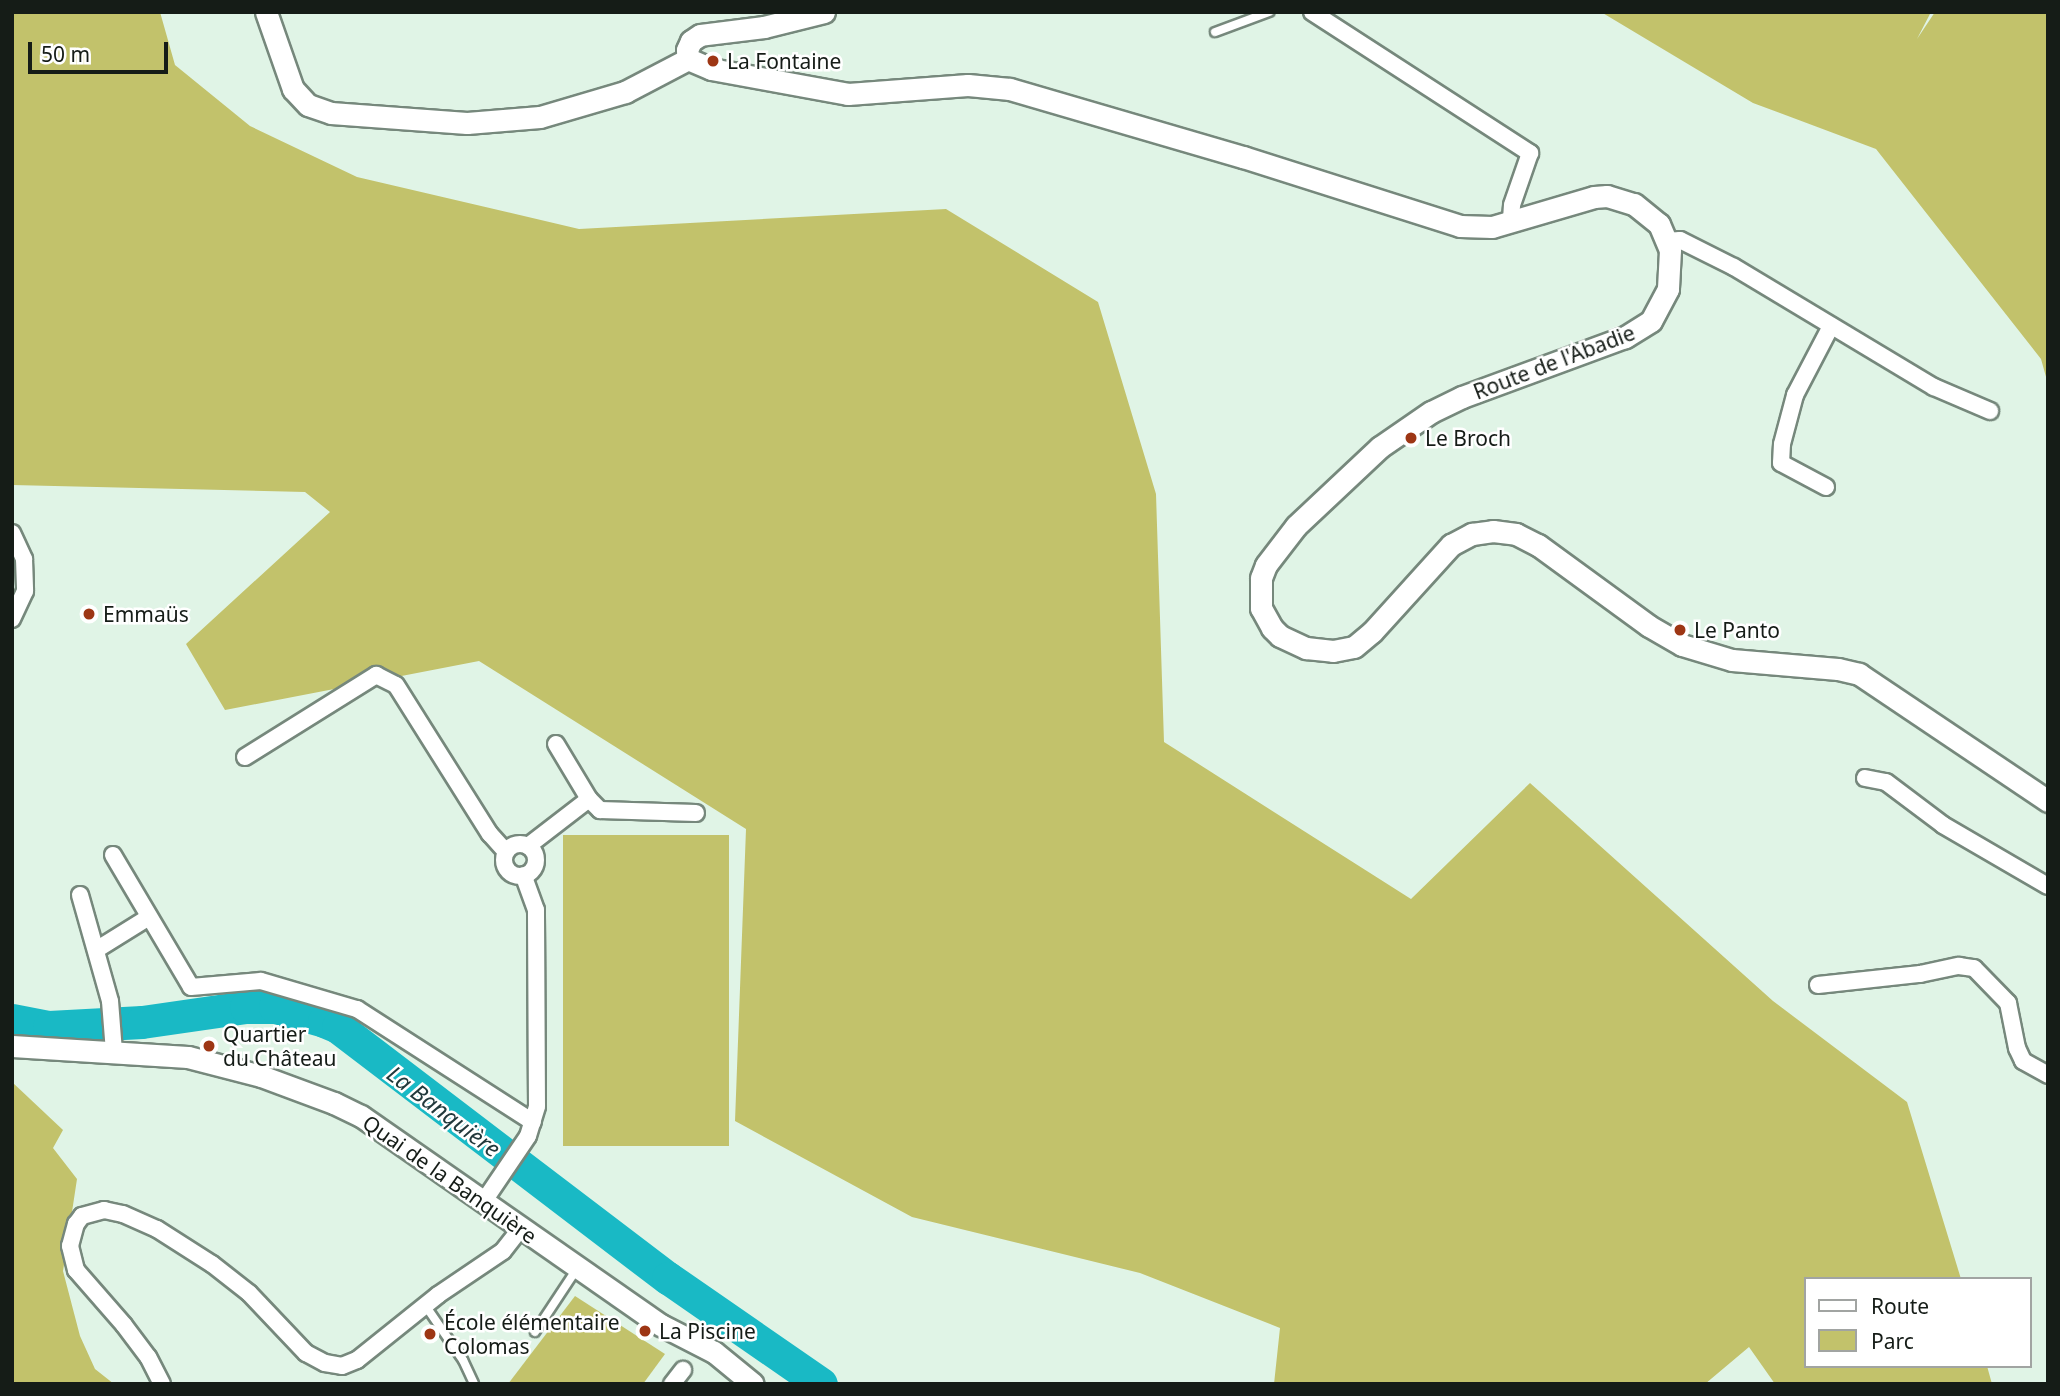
<!DOCTYPE html>
<html>
<head>
<meta charset="utf-8">
<style>
	body { margin:0 }
	#map { position:relative; width:2060px; height:1396px; overflow:hidden; background:#e0f4e6; font-family:"Noto Sans",sans-serif }
	div>[style] { position:absolute }
	.green>* { inset:0; background:#c2c26b; transform-origin:0 0 }
	.river>* { height:33px; margin:-16.5px; padding:0 16.5px; transform-origin:16.5px; border-radius:16.5px; background:#19b9c5 }
	.roads { filter:drop-shadow(2px 0 #76887c) drop-shadow(-2px 0 #76887c) drop-shadow(0 2px #76887c) drop-shadow(0 -2px #76887c) }
	.lane>* { height:8px; margin:-4px; padding:0 4px; transform-origin:4px; border-radius:4px; background:#fff }
	.street>* { height:16px; margin:-8px; padding:0 8px; transform-origin:8px; border-radius:8px; background:#fff }
	.street>.ring { margin:-8px; padding:0; box-sizing:content-box; background:none; border:16px solid #fff; border-radius:50% }
	.secondary>* { height:21px; margin:-10.5px; padding:0 10.5px; transform-origin:10.5px; border-radius:10.5px; background:#fff }
	.dots>* { width:19px; height:19px; translate:-50% -50%; box-sizing:border-box; border:4px solid #fff; border-radius:50% }
	span { translate:-50% -50%; white-space:nowrap; text-align:center; line-height:1.15; -webkit-text-stroke:5px #fff; paint-order:stroke }
	.poi-label { font-size:21px; color:#151c17 }
	.left { translate:0 -50%; text-align:left }
	.street-label { font-size:21px; color:#151c17 }
	.water-label { font-size:23px; color:#22393c; font-style:italic }
	.frame { position:absolute; inset:0; border:14px solid #151c17; pointer-events:none }
	.legend { position:absolute; left:1804px; top:1277px; width:228px; height:91px; box-sizing:border-box; background:#fff; border:2px solid #a1a4a2; margin:0; padding:9px 12px; list-style:none; font-size:21px; color:#151c17 }
	.legend li { display:flex; align-items:center; gap:14px; height:35px }
	.legend b { width:35px; border:2px solid #a1a4a2 }
	.scale { position:absolute; left:28px; top:42px; width:140px; height:32px; box-sizing:border-box; border:4px solid #151c17; border-top:0; padding-left:9px; font-size:21px; line-height:24px; white-space:nowrap; color:#151c17; -webkit-text-stroke:5px #fff; paint-order:stroke }
</style>
</head>
<body>
<div id="map">
	<div class="green">
		<div style="clip-path:polygon(12px 12px,160px 12px,175px 65px,250px 126px,357px 177px,579px 229px,946px 209px,1098px 302px,1156px 494px,1164px 742px,1411px 899px,1530px 783px,1773px 1001px,1907px 1102px,1961px 1279px,1806px 1279px,1806px 1366px,1987px 1366px,1992px 1384px,1775px 1384px,1749px 1347px,1705px 1384px,1274px 1384px,1280px 1328px,1140px 1273px,912px 1217px,735px 1121px,746px 829px,479px 661px,225px 710px,186px 644px,330px 512px,305px 492px,12px 485px)"></div>
		<div style="clip-path:polygon(1601px 12px,1931px 12px,1917px 39px,1935px 12px,2048px 12px,2048px 384px,2041px 359px,1876px 149px,1753px 103px)"></div>
		<div style="left:563px;top:835px;width:166px;height:311px"></div>
		<div style="clip-path:polygon(12px 1082px,63px 1130px,53px 1148px,77px 1179px,63px 1271px,80px 1336px,95px 1369px,114px 1384px,12px 1384px)"></div>
		<div style="clip-path:polygon(575px 1296px,665px 1354px,643px 1384px,508px 1384px)"></div>
	</div>
	<div class="river">
		<div style="left:12px;top:1020px;width:38px;rotate:11deg"></div>
		<div style="left:49px;top:1027px;width:93px;rotate:-3.1deg"></div>
		<div style="left:142px;top:1022px;width:105px;rotate:-8.2deg"></div>
		<div style="left:246px;top:1007px;width:29px"></div>
		<div style="left:275px;top:1007px;width:51px;rotate:15.9deg"></div>
		<div style="left:324px;top:1021px;width:15px;rotate:23deg"></div>
		<div style="left:338px;top:1027px;width:415px;rotate:37.3deg"></div>
		<div style="left:668px;top:1278px;width:186px;rotate:34.7deg"></div>
	</div>
	<div class="roads">
		<div class="lane">
			<div style="left:1215px;top:32px;width:58px;rotate:-20.3deg"></div>
			<div style="left:425px;top:1305px;width:67px;rotate:55.4deg"></div>
			<div style="left:463px;top:1360px;width:26px;rotate:65deg"></div>
			<div style="left:535px;top:1332px;width:78px;rotate:-56.5deg"></div>
		</div>
		<div class="street">
			<div style="left:1312px;top:12px;width:260px;rotate:32.9deg"></div>
			<div style="left:1530px;top:153px;width:55px;rotate:109.1deg"></div>
			<div style="left:1512px;top:205px;width:16px;rotate:94deg"></div>
			<div style="left:1666px;top:241px;width:14px;rotate:-4deg"></div>
			<div style="left:1680px;top:240px;width:60px;rotate:26.6deg"></div>
			<div style="left:1734px;top:267px;width:233px;rotate:31deg"></div>
			<div style="left:1934px;top:387px;width:61px;rotate:23.2deg"></div>
			<div style="left:1826px;top:487px;width:51px;rotate:-151.9deg"></div>
			<div style="left:1781px;top:463px;width:19px;rotate:-87deg"></div>
			<div style="left:1782px;top:444px;width:51px;rotate:-75.1deg"></div>
			<div style="left:1795px;top:395px;width:78px;rotate:-62.4deg"></div>
			<div style="left:12px;top:533px;width:29px;rotate:65deg"></div>
			<div style="left:24px;top:559px;width:32px;rotate:88deg"></div>
			<div style="left:25px;top:591px;width:31px;rotate:115deg"></div>
			<div style="left:556px;top:744px;width:64px;rotate:59deg"></div>
			<div style="left:589px;top:799px;width:16px;rotate:45deg"></div>
			<div style="left:600px;top:810px;width:96px;rotate:1.8deg"></div>
			<div style="left:245px;top:757px;width:155px;rotate:-32deg"></div>
			<div style="left:376px;top:675px;width:22px;rotate:27deg"></div>
			<div style="left:396px;top:685px;width:176px;rotate:57.8deg"></div>
			<div style="left:490px;top:834px;width:24px;rotate:48deg"></div>
			<div style="left:1865px;top:778px;width:21px;rotate:11deg"></div>
			<div style="left:1886px;top:782px;width:71px;rotate:37deg"></div>
			<div style="left:1943px;top:825px;width:121px;rotate:30.2deg"></div>
			<div class="ring" style="left:504px;top:844px;width:16px;height:16px"></div>
			<div style="left:528px;top:846px;width:77px;rotate:-37.6deg"></div>
			<div style="left:113px;top:855px;width:153px;rotate:59.4deg"></div>
			<div style="left:191px;top:987px;width:70px;rotate:-4.9deg"></div>
			<div style="left:261px;top:981px;width:100px;rotate:16.3deg"></div>
			<div style="left:357px;top:1009px;width:209px;rotate:32.7deg"></div>
			<div style="left:80px;top:895px;width:110px;rotate:74.2deg"></div>
			<div style="left:110px;top:1001px;width:51px;rotate:85.5deg"></div>
			<div style="left:96px;top:950px;width:62px;rotate:-31.9deg"></div>
			<div style="left:1818px;top:985px;width:103px;rotate:-6.2deg"></div>
			<div style="left:1920px;top:974px;width:40px;rotate:-12deg"></div>
			<div style="left:1959px;top:966px;width:15px;rotate:8deg"></div>
			<div style="left:1974px;top:968px;width:49px;rotate:45.8deg"></div>
			<div style="left:2008px;top:1003px;width:46px;rotate:78.7deg"></div>
			<div style="left:2017px;top:1048px;width:14px;rotate:65deg"></div>
			<div style="left:2023px;top:1061px;width:29px;rotate:29deg"></div>
			<div style="left:484px;top:1201px;width:78px;rotate:-55.9deg"></div>
			<div style="left:528px;top:1136px;width:31px;rotate:-73deg"></div>
			<div style="left:537px;top:1106px;width:196px;rotate:-90.3deg"></div>
			<div style="left:536px;top:910px;width:37px;rotate:-110deg"></div>
			<div style="left:162px;top:1384px;width:30px;rotate:-117deg"></div>
			<div style="left:148px;top:1357px;width:40px;rotate:-127deg"></div>
			<div style="left:124px;top:1325px;width:73px;rotate:-131.1deg"></div>
			<div style="left:76px;top:1270px;width:25px;rotate:-104deg"></div>
			<div style="left:70px;top:1246px;width:23px;rotate:-75deg"></div>
			<div style="left:76px;top:1224px;width:10px;rotate:-53deg"></div>
			<div style="left:82px;top:1216px;width:23px;rotate:-15deg"></div>
			<div style="left:104px;top:1210px;width:19px;rotate:12deg"></div>
			<div style="left:123px;top:1214px;width:37px;rotate:24deg"></div>
			<div style="left:157px;top:1229px;width:65px;rotate:32.5deg"></div>
			<div style="left:212px;top:1264px;width:47px;rotate:38.1deg"></div>
			<div style="left:249px;top:1293px;width:83px;rotate:46.5deg"></div>
			<div style="left:306px;top:1353px;width:21px;rotate:28deg"></div>
			<div style="left:325px;top:1363px;width:17px;rotate:10deg"></div>
			<div style="left:342px;top:1366px;width:16px;rotate:-22deg"></div>
			<div style="left:357px;top:1360px;width:104px;rotate:-38.7deg"></div>
			<div style="left:438px;top:1295px;width:78px;rotate:-34.1deg"></div>
			<div style="left:503px;top:1251px;width:31px;rotate:-52deg"></div>
			<div style="left:672px;top:1384px;width:18px;rotate:-52deg"></div>
		</div>
		<div class="secondary">
			<div style="left:266px;top:12px;width:82px;rotate:70.7deg"></div>
			<div style="left:293px;top:89px;width:22px;rotate:47deg"></div>
			<div style="left:308px;top:105px;width:24px;rotate:19deg"></div>
			<div style="left:331px;top:113px;width:136px;rotate:4.2deg"></div>
			<div style="left:467px;top:123px;width:73px;rotate:-4.7deg"></div>
			<div style="left:540px;top:117px;width:89px;rotate:-16.4deg"></div>
			<div style="left:625px;top:92px;width:71px;rotate:-27.6deg"></div>
			<div style="left:824px;top:12px;width:62px;rotate:166deg"></div>
			<div style="left:764px;top:27px;width:64px;rotate:172.9deg"></div>
			<div style="left:700px;top:35px;width:11px;rotate:146deg"></div>
			<div style="left:691px;top:41px;width:10px;rotate:114deg"></div>
			<div style="left:687px;top:50px;width:9px;rotate:84deg"></div>
			<div style="left:688px;top:59px;width:25px;rotate:23deg"></div>
			<div style="left:711px;top:69px;width:139px;rotate:10.3deg"></div>
			<div style="left:848px;top:94px;width:120px;rotate:-4.3deg"></div>
			<div style="left:968px;top:85px;width:42px;rotate:5.4deg"></div>
			<div style="left:1010px;top:89px;width:243px;rotate:16.3deg"></div>
			<div style="left:1243px;top:157px;width:228px;rotate:17.6deg"></div>
			<div style="left:1460px;top:226px;width:32px;rotate:2deg"></div>
			<div style="left:1492px;top:227px;width:106px;rotate:-16.4deg"></div>
			<div style="left:1594px;top:197px;width:13px;rotate:-4deg"></div>
			<div style="left:1607px;top:196px;width:28px;rotate:17deg"></div>
			<div style="left:1634px;top:204px;width:32px;rotate:39deg"></div>
			<div style="left:1659px;top:224px;width:28px;rotate:67deg"></div>
			<div style="left:1670px;top:250px;width:39px;rotate:93deg"></div>
			<div style="left:1668px;top:289px;width:36px;rotate:118deg"></div>
			<div style="left:1651px;top:321px;width:31px;rotate:148deg"></div>
			<div style="left:1625px;top:337px;width:174px;rotate:159.8deg"></div>
			<div style="left:1462px;top:397px;width:34px;rotate:154deg"></div>
			<div style="left:1431px;top:412px;width:62px;rotate:145.5deg"></div>
			<div style="left:1380px;top:447px;width:115px;rotate:136.8deg"></div>
			<div style="left:1296px;top:526px;width:49px;rotate:127.6deg"></div>
			<div style="left:1266px;top:565px;width:14px;rotate:111deg"></div>
			<div style="left:1261px;top:578px;width:30px;rotate:90deg"></div>
			<div style="left:1261px;top:608px;width:23px;rotate:61deg"></div>
			<div style="left:1272px;top:628px;width:11px;rotate:45deg"></div>
			<div style="left:1280px;top:636px;width:29px;rotate:25deg"></div>
			<div style="left:1306px;top:648px;width:27px;rotate:6deg"></div>
			<div style="left:1333px;top:651px;width:21px;rotate:-11deg"></div>
			<div style="left:1354px;top:647px;width:23px;rotate:-40deg"></div>
			<div style="left:1372px;top:632px;width:118px;rotate:-47.8deg"></div>
			<div style="left:1451px;top:545px;width:24px;rotate:-28deg"></div>
			<div style="left:1472px;top:534px;width:21px;rotate:-8deg"></div>
			<div style="left:1493px;top:531px;width:23px;rotate:7deg"></div>
			<div style="left:1516px;top:534px;width:25px;rotate:27deg"></div>
			<div style="left:1538px;top:545px;width:137px;rotate:36.1deg"></div>
			<div style="left:1649px;top:626px;width:38px;rotate:30deg"></div>
			<div style="left:1682px;top:645px;width:52px;rotate:16.7deg"></div>
			<div style="left:1732px;top:660px;width:106px;rotate:4.9deg"></div>
			<div style="left:1838px;top:669px;width:22px;rotate:13deg"></div>
			<div style="left:1859px;top:674px;width:228px;rotate:33.9deg"></div>
			<div style="left:12px;top:1046px;width:176px;rotate:3.6deg"></div>
			<div style="left:188px;top:1057px;width:75px;rotate:14.6deg"></div>
			<div style="left:261px;top:1076px;width:78px;rotate:20.3deg"></div>
			<div style="left:334px;top:1103px;width:30px;rotate:26deg"></div>
			<div style="left:361px;top:1116px;width:366px;rotate:34.9deg"></div>
			<div style="left:661px;top:1325px;width:59px;rotate:27deg"></div>
			<div style="left:714px;top:1352px;width:50px;rotate:39.4deg"></div>
		</div>
	</div>
	<div class="dots">
		<div style="left:713px;top:61px;background:#9d3614"></div>
		<div style="left:1411px;top:438px;background:#9d3614"></div>
		<div style="left:89px;top:614px;background:#9d3614"></div>
		<div style="left:1680px;top:630px;background:#9d3614"></div>
		<div style="left:209px;top:1046px;background:#9d3614"></div>
		<div style="left:645px;top:1331px;background:#9d3614"></div>
		<div style="left:430px;top:1334px;background:#9d3614"></div>
	</div>
	<div class="poi-label">
		<span class="left" style="left:727px;top:61px">La Fontaine</span>
		<span class="left" style="left:1425px;top:438px">Le Broch</span>
		<span class="left" style="left:103px;top:614px">Emmaüs</span>
		<span class="left" style="left:1694px;top:630px">Le Panto</span>
		<span class="left" style="left:223px;top:1046px">Quartier<br>du Château</span>
		<span class="left" style="left:444px;top:1334px">École élémentaire<br>Colomas</span>
		<span class="left" style="left:659px;top:1331px">La Piscine</span>
	</div>
	<div class="street-label">
		<span style="left:1554px;top:362px;rotate:-21deg">Route de l'Abadie</span>
		<span style="left:450px;top:1179px;rotate:35deg">Quai de la Banquière</span>
	</div>
	<div class="water-label">
		<span style="left:444px;top:1111px;rotate:37deg">La Banquière</span>
	</div>
	<div class="frame"></div>
	<ul class="legend">
	<li><b style="height:9px;background:#fff"></b>Route</li>
	<li><b style="height:19px;background:#c2c26b"></b>Parc</li>
	</ul>
	<div class="scale">50 m</div>
</div>
</body>
</html>
